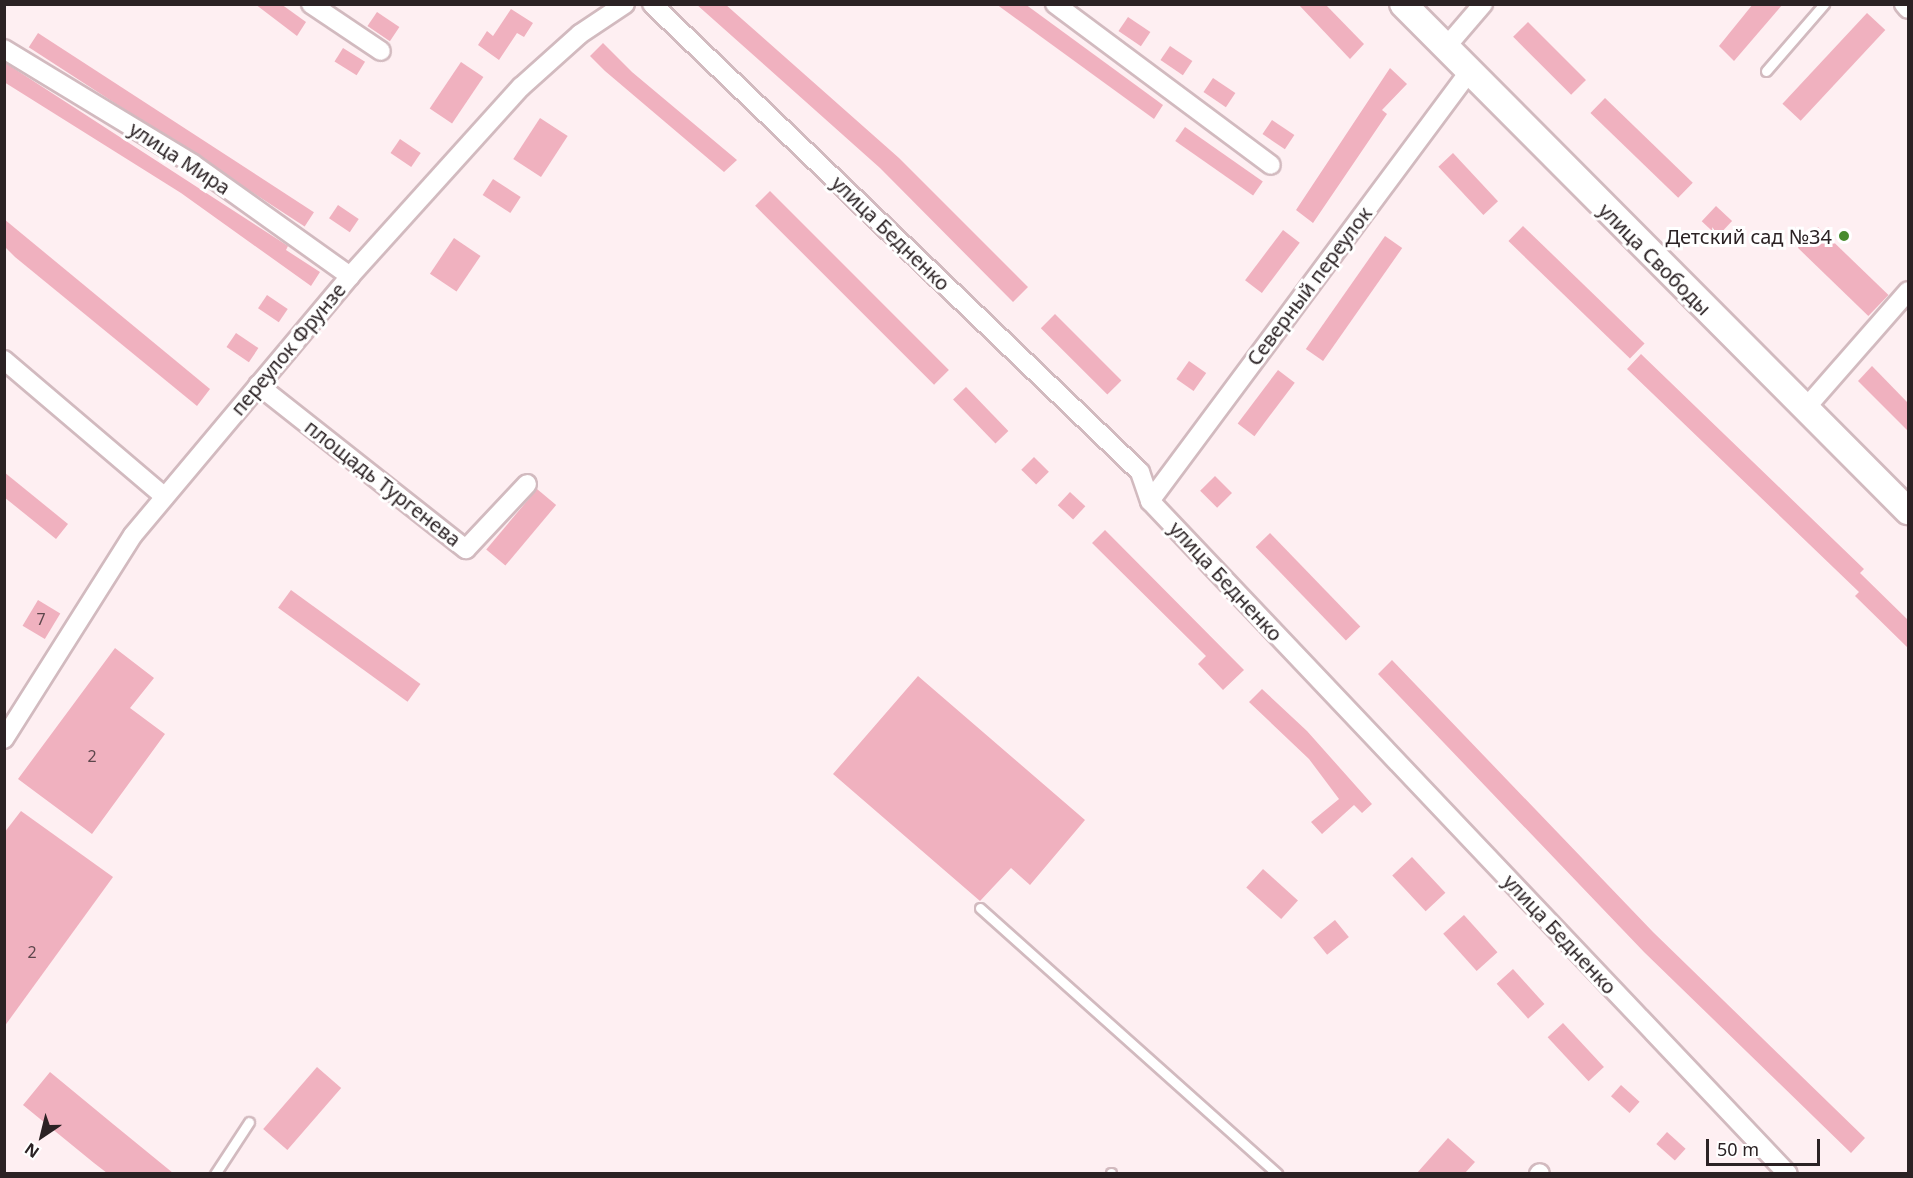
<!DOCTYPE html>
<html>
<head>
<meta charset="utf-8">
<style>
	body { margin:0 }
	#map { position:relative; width:1913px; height:1178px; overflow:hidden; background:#feeff2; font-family:"Noto Sans",sans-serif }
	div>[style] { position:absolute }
	.building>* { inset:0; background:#f0b1bf; transform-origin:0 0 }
	.roads { filter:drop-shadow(2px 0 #d2babf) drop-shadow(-2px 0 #d2babf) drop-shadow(0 2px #d2babf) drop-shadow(0 -2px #d2babf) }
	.service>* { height:9px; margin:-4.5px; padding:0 4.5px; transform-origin:4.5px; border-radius:4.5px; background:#fff }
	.minor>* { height:18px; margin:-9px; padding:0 9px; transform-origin:9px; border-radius:9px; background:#fff }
	.secondary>* { height:26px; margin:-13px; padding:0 13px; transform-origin:13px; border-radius:13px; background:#fff }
	.dots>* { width:16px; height:16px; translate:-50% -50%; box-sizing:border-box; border:3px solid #fff; border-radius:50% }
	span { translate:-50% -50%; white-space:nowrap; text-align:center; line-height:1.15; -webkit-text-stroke:6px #fff; paint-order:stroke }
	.number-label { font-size:16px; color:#5c464b }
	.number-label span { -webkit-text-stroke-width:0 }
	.street-label { font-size:20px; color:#2b2224 }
	.poi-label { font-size:20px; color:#2b2224 }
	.right { translate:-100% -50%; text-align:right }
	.frame { position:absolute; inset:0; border:6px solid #2b2224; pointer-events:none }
	.north { position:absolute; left:12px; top:1106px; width:60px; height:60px; -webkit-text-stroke:4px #fff; paint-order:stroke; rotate:215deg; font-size:16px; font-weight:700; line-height:24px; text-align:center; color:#2b2224 }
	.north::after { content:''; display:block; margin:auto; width:21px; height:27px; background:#2b2224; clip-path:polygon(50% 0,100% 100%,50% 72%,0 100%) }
	.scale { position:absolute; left:1706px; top:1139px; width:114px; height:27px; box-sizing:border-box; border:3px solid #2b2224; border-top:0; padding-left:8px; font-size:18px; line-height:21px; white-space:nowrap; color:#2b2224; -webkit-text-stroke:4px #fff; paint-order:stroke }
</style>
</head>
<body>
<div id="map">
	<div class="building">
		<div style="clip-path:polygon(255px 4px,281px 4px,306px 22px,297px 36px)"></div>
		<div style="clip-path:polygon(696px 4px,725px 4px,734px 12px,899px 158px,1028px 287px,1013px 302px,880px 168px)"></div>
		<div style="clip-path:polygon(996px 4px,1025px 4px,1163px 105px,1154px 119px)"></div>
		<div style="clip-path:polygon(1298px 4px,1325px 4px,1364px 44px,1350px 59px)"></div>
		<div style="clip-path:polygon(1753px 4px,1783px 4px,1734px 61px,1719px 46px)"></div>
		<div style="clip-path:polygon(511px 9px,533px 23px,524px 37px,517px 33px,499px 60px,478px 45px,487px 31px,493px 36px)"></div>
		<div style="left:377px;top:12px;width:27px;height:17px;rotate:34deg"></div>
		<div style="left:1867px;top:13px;width:25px;height:124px;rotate:43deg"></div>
		<div style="left:1128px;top:17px;width:27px;height:17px;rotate:34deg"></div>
		<div style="left:1528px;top:22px;width:82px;height:21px;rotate:45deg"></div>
		<div style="left:38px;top:33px;width:329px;height:17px;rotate:33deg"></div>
		<div style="clip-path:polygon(603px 43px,632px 72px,737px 160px,724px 172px,605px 71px,590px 56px)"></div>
		<div style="left:1170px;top:46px;width:27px;height:17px;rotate:34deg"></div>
		<div style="left:343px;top:48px;width:26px;height:16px;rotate:32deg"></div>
		<div style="clip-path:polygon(4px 62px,288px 246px,286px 250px,320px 272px,311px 286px,181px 193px,4px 82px)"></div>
		<div style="left:461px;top:62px;width:27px;height:56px;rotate:34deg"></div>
		<div style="clip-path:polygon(1390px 68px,1407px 84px,1382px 110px,1387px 114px,1313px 223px,1296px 210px)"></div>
		<div style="left:1213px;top:78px;width:27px;height:17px;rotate:34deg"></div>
		<div style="left:1605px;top:98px;width:122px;height:21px;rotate:44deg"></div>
		<div style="left:540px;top:118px;width:33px;height:49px;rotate:33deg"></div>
		<div style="left:1272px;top:120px;width:27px;height:17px;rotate:34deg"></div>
		<div style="left:1185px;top:127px;width:95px;height:17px;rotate:35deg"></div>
		<div style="left:400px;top:139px;width:25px;height:17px;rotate:34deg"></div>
		<div style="left:1453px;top:153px;width:66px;height:20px;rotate:47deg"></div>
		<div style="left:493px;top:179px;width:33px;height:19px;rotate:33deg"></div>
		<div style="left:770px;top:191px;width:253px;height:21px;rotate:45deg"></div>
		<div style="left:338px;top:205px;width:25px;height:16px;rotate:34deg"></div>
		<div style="left:1716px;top:206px;width:22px;height:21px;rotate:43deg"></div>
		<div style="clip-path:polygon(4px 219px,210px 389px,197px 406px,15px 257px,4px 246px)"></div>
		<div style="left:1523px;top:226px;width:169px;height:21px;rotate:44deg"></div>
		<div style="left:1818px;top:227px;width:98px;height:29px;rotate:44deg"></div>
		<div style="left:1283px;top:230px;width:21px;height:63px;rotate:37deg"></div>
		<div style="left:1385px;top:236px;width:21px;height:138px;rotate:35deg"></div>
		<div style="left:454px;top:238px;width:32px;height:43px;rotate:34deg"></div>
		<div style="left:267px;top:295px;width:25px;height:16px;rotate:34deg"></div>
		<div style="left:1055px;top:314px;width:94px;height:20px;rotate:45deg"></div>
		<div style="left:236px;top:333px;width:27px;height:17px;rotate:34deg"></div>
		<div style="clip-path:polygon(1641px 354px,1864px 569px,1860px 573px,1908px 620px,1908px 648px,1855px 596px,1859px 592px,1627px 369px)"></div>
		<div style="left:1189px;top:361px;width:21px;height:22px;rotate:35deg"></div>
		<div style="clip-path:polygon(1872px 366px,1908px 403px,1908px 431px,1858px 381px)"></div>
		<div style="left:1278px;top:370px;width:21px;height:67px;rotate:37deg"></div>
		<div style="left:966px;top:387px;width:61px;height:18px;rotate:46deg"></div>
		<div style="left:1034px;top:457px;width:21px;height:18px;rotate:45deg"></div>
		<div style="clip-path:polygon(4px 472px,68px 524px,56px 539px,4px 497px)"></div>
		<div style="left:1215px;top:476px;width:24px;height:21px;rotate:45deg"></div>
		<div style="left:537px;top:489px;width:25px;height:79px;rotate:40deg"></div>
		<div style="left:1070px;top:492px;width:21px;height:18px;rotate:43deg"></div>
		<div style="clip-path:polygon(1105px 530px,1244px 670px,1223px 690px,1198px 664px,1206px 656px,1092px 543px)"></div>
		<div style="left:1270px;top:533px;width:130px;height:20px;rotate:46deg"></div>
		<div style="left:291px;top:590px;width:160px;height:22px;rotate:36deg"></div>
		<div style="left:38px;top:600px;width:26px;height:30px;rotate:31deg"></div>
		<div style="clip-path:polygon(115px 648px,154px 678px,130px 708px,165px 734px,92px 834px,18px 779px)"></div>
		<div style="clip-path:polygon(1392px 660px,1653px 932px,1865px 1138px,1851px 1153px,1644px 952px,1378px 674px)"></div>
		<div style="clip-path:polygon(918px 676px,1085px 820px,1030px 885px,1011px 868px,980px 901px,833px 774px)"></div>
		<div style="clip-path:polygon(1262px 689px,1307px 731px,1372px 804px,1362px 813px,1354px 805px,1322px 834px,1311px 822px,1339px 799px,1309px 759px,1249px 702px)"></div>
		<div style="clip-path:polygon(21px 811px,113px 877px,4px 1027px,4px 833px)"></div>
		<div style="left:1412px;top:857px;width:49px;height:27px;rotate:47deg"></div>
		<div style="left:1263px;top:869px;width:47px;height:25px;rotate:42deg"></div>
		<div style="left:1464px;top:915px;width:50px;height:28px;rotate:48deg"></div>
		<div style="left:1335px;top:920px;width:22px;height:28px;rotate:51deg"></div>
		<div style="left:1513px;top:969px;width:47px;height:22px;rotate:48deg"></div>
		<div style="left:1563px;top:1023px;width:60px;height:21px;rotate:47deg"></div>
		<div style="left:317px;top:1067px;width:32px;height:82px;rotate:41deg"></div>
		<div style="clip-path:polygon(50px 1072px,113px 1124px,173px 1173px,107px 1173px,94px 1163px,23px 1105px)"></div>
		<div style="left:1621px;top:1085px;width:25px;height:15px;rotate:42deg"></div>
		<div style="left:1667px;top:1132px;width:25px;height:16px;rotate:42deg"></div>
		<div style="clip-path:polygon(1448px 1138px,1475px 1162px,1465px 1173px,1417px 1173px)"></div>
	</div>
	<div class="roads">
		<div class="service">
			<div style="left:1766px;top:71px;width:89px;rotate:-49.1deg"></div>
			<div style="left:980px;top:908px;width:399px;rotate:41.8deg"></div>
			<div style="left:1111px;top:1173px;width:1px;rotate:90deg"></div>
			<div style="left:215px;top:1174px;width:62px;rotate:-56.8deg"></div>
		</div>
		<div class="minor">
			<div style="left:311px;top:4px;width:84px;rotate:33.9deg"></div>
			<div style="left:652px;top:4px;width:676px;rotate:43.8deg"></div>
			<div style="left:1140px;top:472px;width:31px;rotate:71deg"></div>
			<div style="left:1150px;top:501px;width:927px;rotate:46.53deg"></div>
			<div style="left:1055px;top:4px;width:269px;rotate:36.7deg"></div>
			<div style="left:1904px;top:4px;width:6px;rotate:51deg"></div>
			<div style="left:1446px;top:47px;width:57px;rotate:-49.3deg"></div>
			<div style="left:4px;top:49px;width:221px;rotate:31.3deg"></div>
			<div style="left:193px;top:164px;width:193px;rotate:35.5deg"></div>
			<div style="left:4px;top:360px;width:211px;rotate:40.4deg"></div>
			<div style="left:258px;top:385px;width:265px;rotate:38.3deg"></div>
			<div style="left:466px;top:549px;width:89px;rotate:-46.8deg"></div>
			<div style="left:1804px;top:410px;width:158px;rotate:-48.8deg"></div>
			<div style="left:1150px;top:501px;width:535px;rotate:-53.37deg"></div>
			<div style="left:4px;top:739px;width:241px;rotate:-57.7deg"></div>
			<div style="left:133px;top:535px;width:338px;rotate:-50deg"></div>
			<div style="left:350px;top:276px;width:255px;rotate:-47.9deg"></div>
			<div style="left:521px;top:87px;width:79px;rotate:-41.9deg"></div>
			<div style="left:580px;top:34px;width:54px;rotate:-33.7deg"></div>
			<div style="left:1539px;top:1174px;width:1px;rotate:-45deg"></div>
		</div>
		<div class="secondary">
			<div style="left:1403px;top:4px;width:716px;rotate:45.11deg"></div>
		</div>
	</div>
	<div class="dots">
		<div style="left:1844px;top:236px;background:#488b2e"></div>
	</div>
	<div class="number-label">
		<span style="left:41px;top:619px">7</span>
		<span style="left:92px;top:756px">2</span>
		<span style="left:32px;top:952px">2</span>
	</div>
	<div class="street-label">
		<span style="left:180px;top:158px;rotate:33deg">улица Мира</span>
		<span style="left:891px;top:233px;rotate:44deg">улица Бедненко</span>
		<span style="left:1655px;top:259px;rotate:45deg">улица Свободы</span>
		<span style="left:1309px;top:286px;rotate:-53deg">Северный переулок</span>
		<span style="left:288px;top:349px;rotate:-50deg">переулок Фрунзе</span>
		<span style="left:383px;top:483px;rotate:38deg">площадь Тургенева</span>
		<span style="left:1226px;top:581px;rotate:47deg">улица Бедненко</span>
		<span style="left:1560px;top:934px;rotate:47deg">улица Бедненко</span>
	</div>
	<div class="poi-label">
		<span class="right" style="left:1832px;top:236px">Детский сад №34</span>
	</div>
	<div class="frame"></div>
	<div class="north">N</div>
	<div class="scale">50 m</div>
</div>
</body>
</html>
